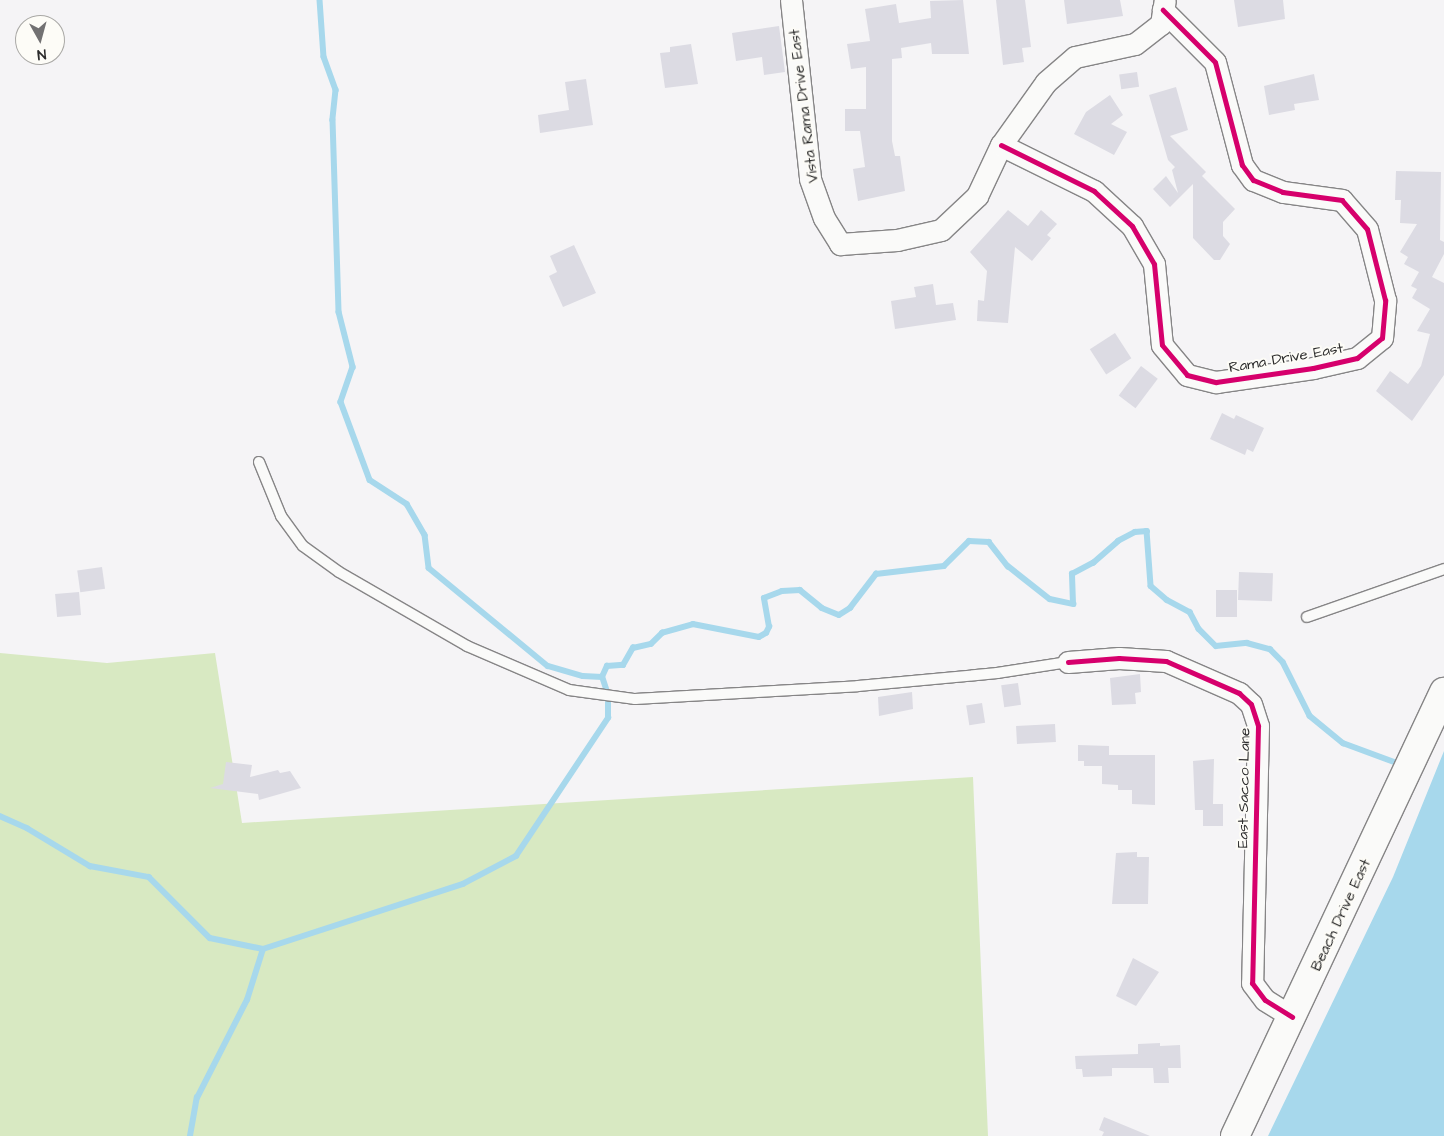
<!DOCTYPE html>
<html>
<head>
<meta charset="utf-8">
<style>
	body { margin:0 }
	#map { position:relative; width:1444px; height:1136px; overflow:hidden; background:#f5f4f6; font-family:"Architects Daughter",sans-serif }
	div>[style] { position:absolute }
	.green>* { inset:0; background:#d8e9c2 }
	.water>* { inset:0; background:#a7d8ec }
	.stream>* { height:5.5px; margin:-2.75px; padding:0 2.75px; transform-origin:2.75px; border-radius:2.75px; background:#a7d8ec }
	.building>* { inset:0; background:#dcdbe3; transform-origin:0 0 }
	.roads { filter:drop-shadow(1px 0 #868586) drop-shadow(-1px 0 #868586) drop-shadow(0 1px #868586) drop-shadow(0 -1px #868586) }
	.lane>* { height:10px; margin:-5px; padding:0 5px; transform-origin:5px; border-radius:5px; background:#fafaf9 }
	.street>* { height:21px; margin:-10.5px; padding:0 10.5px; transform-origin:10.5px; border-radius:10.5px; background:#fafaf9 }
	.secondary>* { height:28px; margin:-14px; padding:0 14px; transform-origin:14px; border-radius:14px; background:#fafaf9 }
	.cycleway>* { height:5px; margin:-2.5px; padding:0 2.5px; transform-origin:2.5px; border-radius:2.5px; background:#d6006c }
	span { translate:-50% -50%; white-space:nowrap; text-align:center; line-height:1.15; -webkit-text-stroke:4px #fdfcf7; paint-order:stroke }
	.street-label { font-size:15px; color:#2b2b2b }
	.north { position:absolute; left:15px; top:15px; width:50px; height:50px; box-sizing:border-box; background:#fdfcf7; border:1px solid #a9a8a5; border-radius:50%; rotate:173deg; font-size:14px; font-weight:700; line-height:20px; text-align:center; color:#2b2b2b }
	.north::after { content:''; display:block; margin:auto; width:18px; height:22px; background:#727172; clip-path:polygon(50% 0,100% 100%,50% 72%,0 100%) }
</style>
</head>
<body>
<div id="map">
	<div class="green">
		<div style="clip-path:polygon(0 653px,107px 663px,215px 653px,242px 823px,973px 777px,988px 1136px,0 1136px)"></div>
	</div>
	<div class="water">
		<div style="clip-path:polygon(1444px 751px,1444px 1136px,1268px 1136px,1393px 877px)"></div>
	</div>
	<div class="stream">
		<div style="left:320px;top:0;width:57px;rotate:86deg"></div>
		<div style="left:324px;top:57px;width:35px;rotate:70deg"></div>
		<div style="left:336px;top:90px;width:30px;rotate:96deg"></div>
		<div style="left:333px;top:120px;width:192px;rotate:88.2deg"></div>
		<div style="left:339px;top:312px;width:57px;rotate:75.7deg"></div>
		<div style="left:353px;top:367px;width:37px;rotate:109deg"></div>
		<div style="left:341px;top:402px;width:83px;rotate:69.6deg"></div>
		<div style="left:370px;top:480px;width:44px;rotate:33deg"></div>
		<div style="left:407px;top:504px;width:36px;rotate:60deg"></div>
		<div style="left:425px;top:535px;width:33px;rotate:83deg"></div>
		<div style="left:429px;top:568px;width:154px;rotate:39.5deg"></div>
		<div style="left:548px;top:666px;width:36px;rotate:16deg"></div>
		<div style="left:583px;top:676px;width:19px;rotate:3deg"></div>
		<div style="left:607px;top:692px;width:16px;rotate:-108deg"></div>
		<div style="left:602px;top:677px;width:12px;rotate:-66deg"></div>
		<div style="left:607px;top:666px;width:16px;rotate:-4deg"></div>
		<div style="left:623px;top:665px;width:20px;rotate:-60deg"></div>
		<div style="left:633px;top:648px;width:18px;rotate:-13deg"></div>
		<div style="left:651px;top:644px;width:16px;rotate:-45deg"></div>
		<div style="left:662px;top:633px;width:32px;rotate:-16deg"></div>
		<div style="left:693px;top:624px;width:67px;rotate:11.1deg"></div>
		<div style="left:759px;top:637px;width:8px;rotate:-30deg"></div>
		<div style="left:766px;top:633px;width:7px;rotate:-63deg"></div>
		<div style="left:769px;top:627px;width:29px;rotate:-100deg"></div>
		<div style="left:764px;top:598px;width:19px;rotate:-21deg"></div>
		<div style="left:782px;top:591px;width:18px;rotate:-3deg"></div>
		<div style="left:800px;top:590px;width:28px;rotate:39deg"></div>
		<div style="left:822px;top:608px;width:18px;rotate:22deg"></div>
		<div style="left:839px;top:615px;width:13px;rotate:-32deg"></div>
		<div style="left:850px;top:608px;width:43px;rotate:-52.6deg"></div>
		<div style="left:876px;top:574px;width:68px;rotate:-6.7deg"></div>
		<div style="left:944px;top:566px;width:35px;rotate:-45deg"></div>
		<div style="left:969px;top:541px;width:20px;rotate:3deg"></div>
		<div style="left:989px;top:542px;width:31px;rotate:52deg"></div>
		<div style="left:1008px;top:566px;width:53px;rotate:38.2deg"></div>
		<div style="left:1050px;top:599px;width:24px;rotate:12deg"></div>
		<div style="left:1073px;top:604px;width:30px;rotate:-92deg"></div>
		<div style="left:1072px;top:574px;width:24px;rotate:-28deg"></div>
		<div style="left:1093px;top:563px;width:33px;rotate:-41deg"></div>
		<div style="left:1118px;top:541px;width:19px;rotate:-28deg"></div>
		<div style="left:1135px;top:532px;width:12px;rotate:-5deg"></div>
		<div style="left:1147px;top:531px;width:55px;rotate:85.8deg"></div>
		<div style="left:1151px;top:586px;width:21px;rotate:41deg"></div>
		<div style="left:1167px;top:600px;width:26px;rotate:28deg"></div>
		<div style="left:1190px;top:612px;width:19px;rotate:62deg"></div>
		<div style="left:1199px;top:629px;width:24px;rotate:45deg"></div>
		<div style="left:1216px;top:646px;width:31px;rotate:-6deg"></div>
		<div style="left:1247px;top:643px;width:24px;rotate:15deg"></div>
		<div style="left:1270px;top:649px;width:18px;rotate:45deg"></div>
		<div style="left:1283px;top:662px;width:60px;rotate:63.4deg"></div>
		<div style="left:1310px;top:716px;width:43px;rotate:39.3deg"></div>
		<div style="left:1343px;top:743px;width:58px;rotate:20.3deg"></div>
		<div style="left:0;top:816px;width:30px;rotate:24deg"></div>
		<div style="left:27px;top:828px;width:74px;rotate:31.1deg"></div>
		<div style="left:90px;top:866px;width:60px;rotate:10.6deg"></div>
		<div style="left:149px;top:877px;width:86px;rotate:45deg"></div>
		<div style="left:210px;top:938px;width:54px;rotate:11.7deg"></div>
		<div style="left:263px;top:949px;width:210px;rotate:-18deg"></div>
		<div style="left:463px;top:884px;width:60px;rotate:-27.8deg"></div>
		<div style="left:516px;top:856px;width:166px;rotate:-56.3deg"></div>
		<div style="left:608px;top:718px;width:15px;rotate:-90deg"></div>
		<div style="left:190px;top:1136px;width:39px;rotate:-80deg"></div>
		<div style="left:197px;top:1098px;width:110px;rotate:-63deg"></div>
		<div style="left:247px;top:1000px;width:53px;rotate:-72.6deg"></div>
	</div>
	<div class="building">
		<div style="clip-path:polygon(963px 0,969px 54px,932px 54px,931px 43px,901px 48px,902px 58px,892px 59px,892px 141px,895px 156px,900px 156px,905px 191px,858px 201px,853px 169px,865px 167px,860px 131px,845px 131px,845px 109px,866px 109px,866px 67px,851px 69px,847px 44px,870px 41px,865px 9px,896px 4px,899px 23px,931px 18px,930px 1px)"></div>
		<div style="clip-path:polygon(996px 0,1025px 0,1031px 47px,1022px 48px,1024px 62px,1003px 65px)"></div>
		<div style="clip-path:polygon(1064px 0,1120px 0,1123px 16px,1067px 24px)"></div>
		<div style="clip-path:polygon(1234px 0,1283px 0,1285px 19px,1238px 27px)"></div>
		<div style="clip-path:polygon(779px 26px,785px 72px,764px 75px,762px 57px,736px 61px,732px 33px)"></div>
		<div style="clip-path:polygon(691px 44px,698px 84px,665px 88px,660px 53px,670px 52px,670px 47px)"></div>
		<div style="left:1137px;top:72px;width:15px;height:18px;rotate:82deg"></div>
		<div style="clip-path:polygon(1314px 74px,1319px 100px,1294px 104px,1295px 110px,1269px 115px,1264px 86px)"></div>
		<div style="clip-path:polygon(586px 79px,593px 125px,540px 133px,538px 115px,569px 110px,565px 82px)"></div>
		<div style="clip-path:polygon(1176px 87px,1188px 130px,1170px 136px,1206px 172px,1202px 176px,1235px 209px,1223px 222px,1223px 236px,1230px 244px,1220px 260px,1214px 260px,1193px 238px,1193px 184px,1170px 207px,1153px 189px,1166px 176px,1178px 193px,1172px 170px,1175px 167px,1168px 160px,1149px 95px)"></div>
		<div style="clip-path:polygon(1110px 95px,1123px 115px,1111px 124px,1127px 132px,1114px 155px,1074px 134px,1086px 112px)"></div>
		<div style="clip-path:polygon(1396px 171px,1441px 172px,1440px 240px,1444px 242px,1444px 254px,1432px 277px,1444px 283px,1444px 375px,1412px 421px,1376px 391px,1390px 371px,1408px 384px,1421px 366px,1430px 334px,1417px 331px,1430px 309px,1412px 298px,1417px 289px,1411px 286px,1419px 272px,1404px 264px,1408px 257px,1400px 252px,1417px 224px,1400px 223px,1401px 200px,1395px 200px)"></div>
		<div style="clip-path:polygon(1008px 210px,1028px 226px,1041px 210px,1057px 224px,1047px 235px,1051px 238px,1032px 261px,1015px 247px,1008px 323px,977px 321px,978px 300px,984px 301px,987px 271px,970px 252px)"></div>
		<div style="clip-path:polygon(574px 245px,596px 293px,563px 307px,549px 276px,557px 272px,550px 256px)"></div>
		<div style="clip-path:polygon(933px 284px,936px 305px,953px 303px,956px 320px,895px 329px,891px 301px,916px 297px,914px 287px)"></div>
		<div style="left:1115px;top:333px;width:30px;height:30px;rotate:57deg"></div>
		<div style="left:1141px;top:366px;width:21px;height:37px;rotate:37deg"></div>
		<div style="clip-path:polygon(1222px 413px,1234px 419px,1236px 415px,1264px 428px,1253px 452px,1247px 449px,1245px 455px,1210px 439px)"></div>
		<div style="left:102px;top:567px;width:22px;height:25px;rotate:82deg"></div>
		<div style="left:1239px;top:572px;width:34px;height:28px;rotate:2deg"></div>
		<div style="left:1216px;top:590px;width:21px;height:27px"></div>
		<div style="left:79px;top:592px;width:23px;height:24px;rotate:85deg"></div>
		<div style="clip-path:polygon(1140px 674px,1141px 692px,1135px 693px,1136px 704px,1112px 705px,1110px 678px)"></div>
		<div style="left:1018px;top:683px;width:22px;height:17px;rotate:82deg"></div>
		<div style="clip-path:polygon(912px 692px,913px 709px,879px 716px,878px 697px)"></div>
		<div style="left:982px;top:703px;width:20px;height:16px;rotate:81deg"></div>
		<div style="left:1055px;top:724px;width:18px;height:39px;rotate:87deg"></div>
		<div style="clip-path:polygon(1078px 745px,1109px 746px,1109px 755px,1155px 755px,1155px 805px,1132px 804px,1132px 790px,1118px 790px,1118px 785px,1102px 784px,1102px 766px,1084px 766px,1084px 761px,1078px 761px)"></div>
		<div style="clip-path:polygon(1214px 759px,1213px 804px,1223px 804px,1223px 826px,1203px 826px,1203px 810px,1195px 810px,1193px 761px)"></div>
		<div style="clip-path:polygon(226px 762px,252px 765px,250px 777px,278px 770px,280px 773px,290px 771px,301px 788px,259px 800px,258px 794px,210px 788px,223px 784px)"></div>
		<div style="clip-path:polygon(1137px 852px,1137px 857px,1149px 857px,1148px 904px,1112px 904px,1116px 853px)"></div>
		<div style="clip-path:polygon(1133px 958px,1159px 972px,1136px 1006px,1116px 996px)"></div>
		<div style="clip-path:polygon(1160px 1043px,1160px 1046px,1180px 1045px,1181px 1068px,1168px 1068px,1169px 1083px,1154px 1083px,1153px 1068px,1112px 1068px,1112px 1076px,1083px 1077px,1082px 1069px,1076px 1069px,1075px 1056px,1138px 1054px,1138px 1044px)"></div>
		<div style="clip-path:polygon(1104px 1117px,1150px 1136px,1102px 1136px,1104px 1132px,1099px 1130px)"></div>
	</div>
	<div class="roads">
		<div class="lane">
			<div style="left:259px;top:462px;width:58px;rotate:67.8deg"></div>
			<div style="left:281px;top:516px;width:37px;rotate:54deg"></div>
			<div style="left:303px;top:546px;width:44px;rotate:35.8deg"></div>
			<div style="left:339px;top:572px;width:148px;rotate:30deg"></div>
			<div style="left:467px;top:646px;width:111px;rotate:23.3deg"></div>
			<div style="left:569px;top:690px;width:67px;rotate:7.8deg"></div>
			<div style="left:635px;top:699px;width:223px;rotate:-3.3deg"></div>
			<div style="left:858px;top:686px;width:140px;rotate:-5.3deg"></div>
			<div style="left:997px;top:673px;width:72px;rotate:-8.8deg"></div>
			<div style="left:1307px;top:617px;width:145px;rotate:-19.3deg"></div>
		</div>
		<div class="street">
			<div style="left:791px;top:0;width:180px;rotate:83.9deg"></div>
			<div style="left:810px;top:179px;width:41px;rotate:70.3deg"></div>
			<div style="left:824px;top:218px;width:31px;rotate:58deg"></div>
			<div style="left:840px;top:244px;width:57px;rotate:-4deg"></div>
			<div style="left:897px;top:240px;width:45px;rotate:-12.8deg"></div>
			<div style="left:941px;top:230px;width:50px;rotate:-43.4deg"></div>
			<div style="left:977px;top:196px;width:56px;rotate:-64.8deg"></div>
			<div style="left:1001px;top:145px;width:77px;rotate:-54.5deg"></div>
			<div style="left:1046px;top:82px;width:38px;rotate:-41deg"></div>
			<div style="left:1075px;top:57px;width:61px;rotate:-12.2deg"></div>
			<div style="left:1135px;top:44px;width:33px;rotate:-38deg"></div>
			<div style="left:1161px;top:24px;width:24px;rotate:-81deg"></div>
			<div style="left:1001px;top:145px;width:104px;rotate:26.3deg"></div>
			<div style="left:1094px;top:191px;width:52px;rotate:42.6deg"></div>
			<div style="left:1132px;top:226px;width:44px;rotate:59.9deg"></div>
			<div style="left:1154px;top:264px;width:81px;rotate:84.4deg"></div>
			<div style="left:1162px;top:345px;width:39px;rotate:50deg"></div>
			<div style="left:1187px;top:375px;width:30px;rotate:14deg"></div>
			<div style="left:1216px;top:382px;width:98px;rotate:-8.2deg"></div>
			<div style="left:1313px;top:368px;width:45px;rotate:-12.8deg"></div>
			<div style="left:1357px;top:358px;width:32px;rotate:-39deg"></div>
			<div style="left:1382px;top:338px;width:38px;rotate:-85deg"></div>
			<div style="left:1385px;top:300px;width:73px;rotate:-104.2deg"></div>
			<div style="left:1367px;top:229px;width:38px;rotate:-131deg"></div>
			<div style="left:1342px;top:200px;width:60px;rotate:-172.3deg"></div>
			<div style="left:1283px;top:192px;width:32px;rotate:-158deg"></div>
			<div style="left:1253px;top:180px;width:19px;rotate:-126deg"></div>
			<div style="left:1242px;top:165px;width:106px;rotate:-104.7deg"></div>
			<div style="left:1215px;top:62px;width:74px;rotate:-135deg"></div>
			<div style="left:1068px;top:662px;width:51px;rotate:-4.5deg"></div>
			<div style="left:1119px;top:658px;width:47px;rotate:3.7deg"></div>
			<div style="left:1166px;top:661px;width:80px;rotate:23.7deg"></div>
			<div style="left:1239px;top:693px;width:16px;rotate:43deg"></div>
			<div style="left:1251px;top:704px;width:23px;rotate:72deg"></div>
			<div style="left:1258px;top:726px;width:257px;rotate:91.3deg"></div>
			<div style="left:1252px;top:983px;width:21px;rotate:53deg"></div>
			<div style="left:1265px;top:1000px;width:32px;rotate:32deg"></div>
		</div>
		<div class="secondary">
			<div style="left:1235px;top:1136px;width:491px;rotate:-64.8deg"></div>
		</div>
	</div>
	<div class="cycleway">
		<div style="left:1001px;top:145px;width:104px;rotate:26.3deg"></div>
		<div style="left:1094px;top:191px;width:52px;rotate:42.6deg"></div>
		<div style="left:1132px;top:226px;width:44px;rotate:59.9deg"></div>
		<div style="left:1154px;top:264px;width:81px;rotate:84.4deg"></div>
		<div style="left:1162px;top:345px;width:39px;rotate:50deg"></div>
		<div style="left:1187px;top:375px;width:30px;rotate:14deg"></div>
		<div style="left:1216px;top:382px;width:98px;rotate:-8.2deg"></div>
		<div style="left:1313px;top:368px;width:45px;rotate:-12.8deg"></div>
		<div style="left:1357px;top:358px;width:32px;rotate:-39deg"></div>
		<div style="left:1382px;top:338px;width:38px;rotate:-85deg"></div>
		<div style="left:1385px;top:300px;width:73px;rotate:-104.2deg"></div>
		<div style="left:1367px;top:229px;width:38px;rotate:-131deg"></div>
		<div style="left:1342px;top:200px;width:60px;rotate:-172.3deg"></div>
		<div style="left:1283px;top:192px;width:32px;rotate:-158deg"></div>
		<div style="left:1253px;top:180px;width:19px;rotate:-126deg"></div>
		<div style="left:1242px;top:165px;width:106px;rotate:-104.7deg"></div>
		<div style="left:1215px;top:62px;width:74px;rotate:-135deg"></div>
		<div style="left:1068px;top:662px;width:51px;rotate:-4.5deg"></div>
		<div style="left:1119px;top:658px;width:47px;rotate:3.7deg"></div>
		<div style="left:1166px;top:661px;width:80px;rotate:23.7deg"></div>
		<div style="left:1239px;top:693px;width:16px;rotate:43deg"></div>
		<div style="left:1251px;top:704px;width:23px;rotate:72deg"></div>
		<div style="left:1258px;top:726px;width:257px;rotate:91.3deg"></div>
		<div style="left:1252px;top:983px;width:21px;rotate:53deg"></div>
		<div style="left:1265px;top:1000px;width:32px;rotate:32deg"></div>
	</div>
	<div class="street-label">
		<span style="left:804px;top:106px;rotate:-97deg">Vista Rama Drive East</span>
		<span style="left:1286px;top:358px;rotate:-10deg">Rama Drive East</span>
		<span style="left:1244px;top:788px;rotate:-89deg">East Sacco Lane</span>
		<span style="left:1341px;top:915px;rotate:-65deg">Beach Drive East</span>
	</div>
	<div class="north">N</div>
</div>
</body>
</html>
